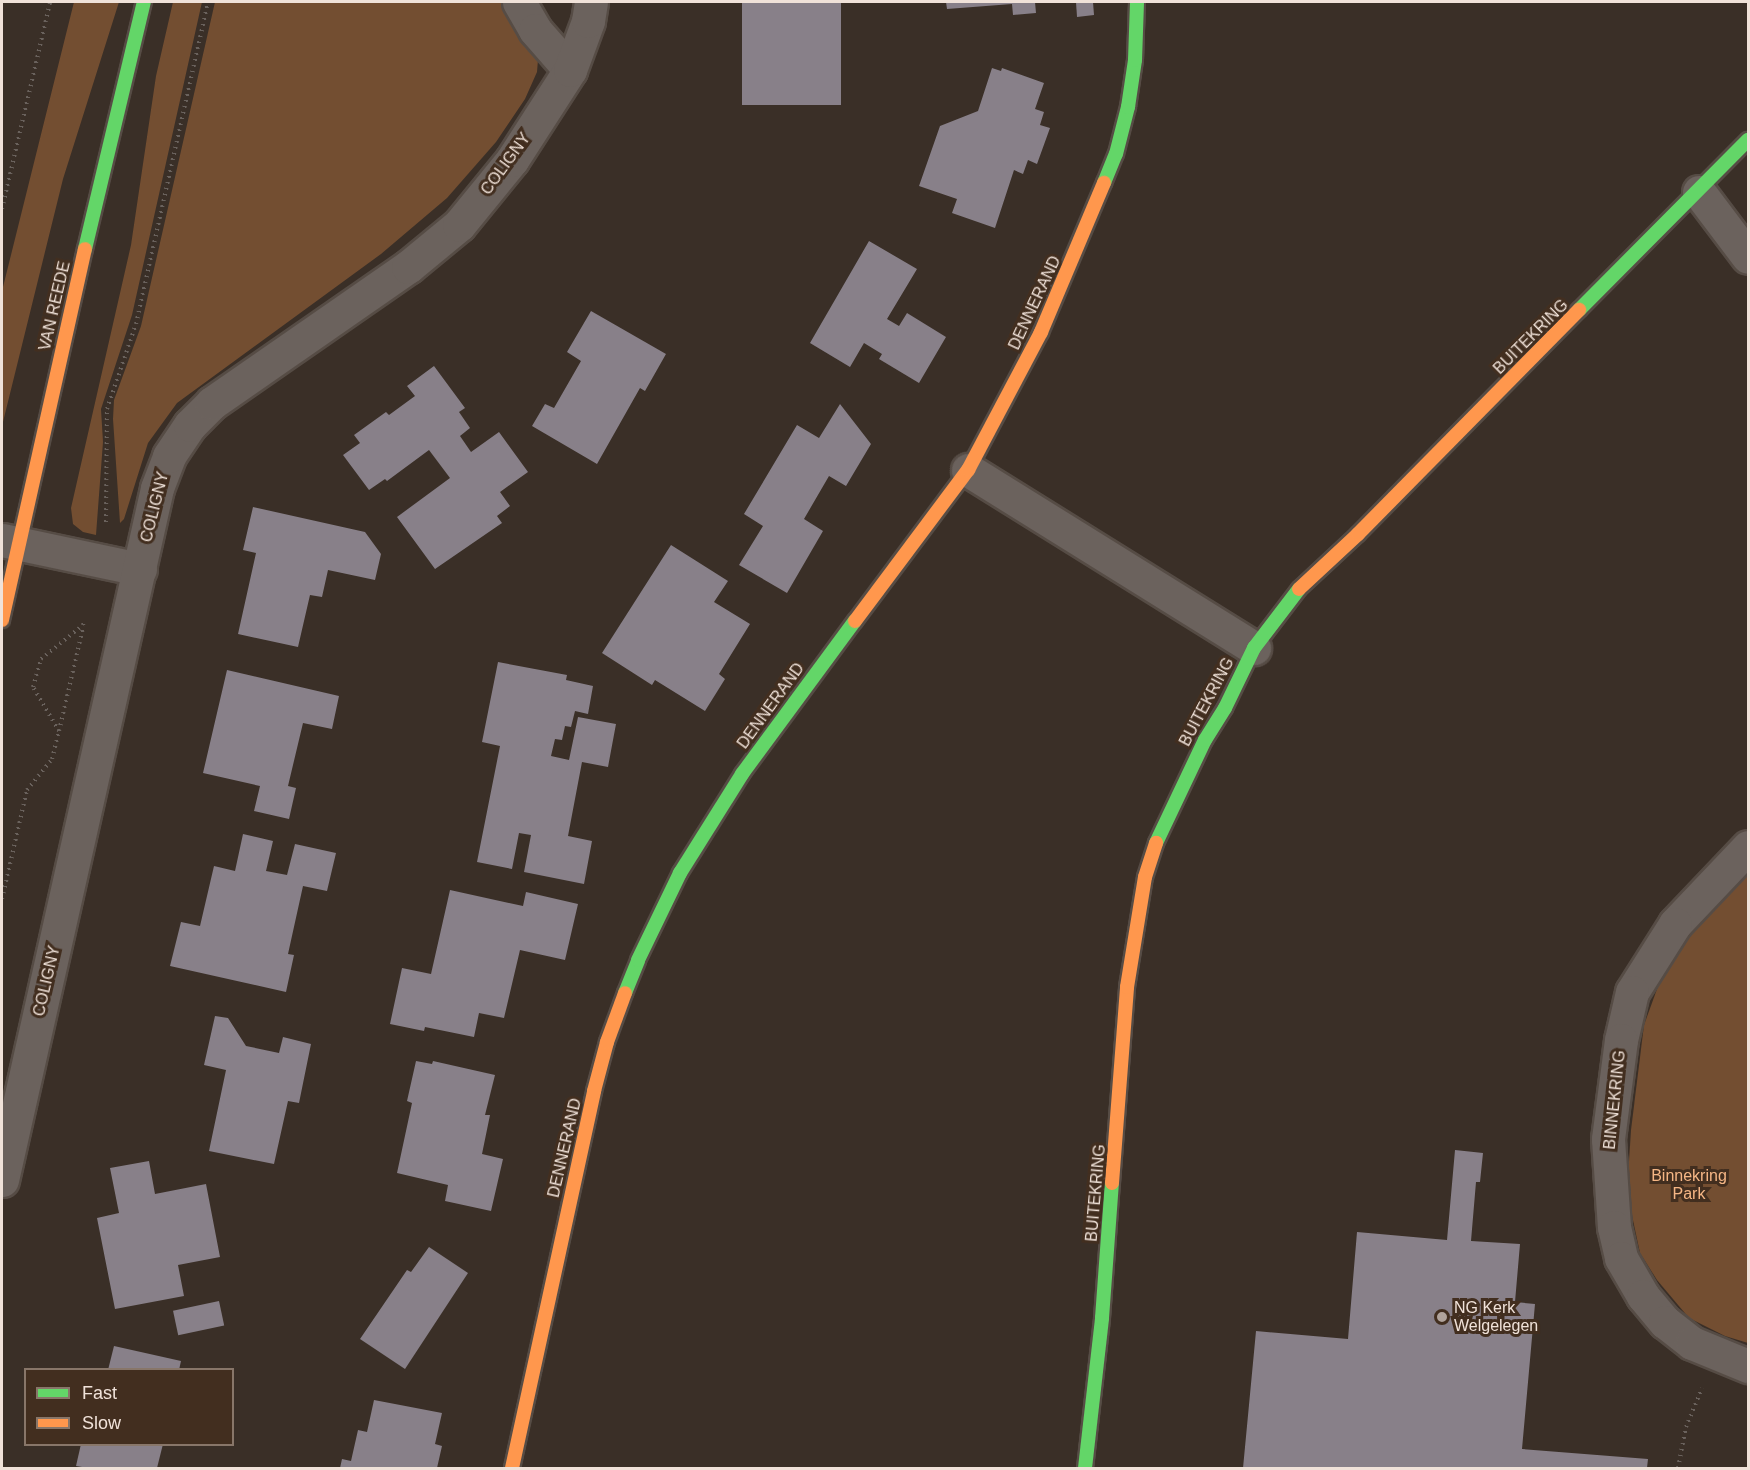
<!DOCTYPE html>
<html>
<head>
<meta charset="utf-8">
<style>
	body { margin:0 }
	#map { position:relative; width:1750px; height:1470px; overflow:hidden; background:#3a2f27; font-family:Arial,sans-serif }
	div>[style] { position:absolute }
	.green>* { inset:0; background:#734e31 }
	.building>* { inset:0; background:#888089; transform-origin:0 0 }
	.path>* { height:4px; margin-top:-2px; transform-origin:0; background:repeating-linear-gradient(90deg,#6a625d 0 1.5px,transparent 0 6px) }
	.roads { filter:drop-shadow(2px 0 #564c45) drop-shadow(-2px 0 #564c45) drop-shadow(0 2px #564c45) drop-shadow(0 -2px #564c45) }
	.street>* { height:33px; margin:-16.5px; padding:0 16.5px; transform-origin:16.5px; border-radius:16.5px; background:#6b625d }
	.fast>* { height:14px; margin:-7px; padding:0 7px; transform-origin:7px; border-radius:7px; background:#63d668 }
	.slow>* { height:14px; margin:-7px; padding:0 7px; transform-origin:7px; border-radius:7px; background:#ff974d }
	.dots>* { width:16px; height:16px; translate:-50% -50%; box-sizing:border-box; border:3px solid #422e1f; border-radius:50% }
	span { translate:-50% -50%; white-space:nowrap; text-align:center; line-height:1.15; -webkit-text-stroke:6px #422e1f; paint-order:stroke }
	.street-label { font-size:16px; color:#f0e2d9 }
	.park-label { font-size:16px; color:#f5b685 }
	.poi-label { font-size:16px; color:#f0e2d9 }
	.left { translate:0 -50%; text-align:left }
	.frame { position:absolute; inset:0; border:3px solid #f0e2d9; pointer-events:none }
	.legend { position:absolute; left:24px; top:1368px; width:210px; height:78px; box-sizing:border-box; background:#422e1f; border:2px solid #887669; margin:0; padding:8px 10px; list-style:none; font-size:18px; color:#f0e2d9 }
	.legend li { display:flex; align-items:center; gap:12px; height:30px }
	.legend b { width:30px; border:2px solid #887669 }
</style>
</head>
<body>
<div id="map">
	<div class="green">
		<div style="clip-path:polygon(74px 2px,119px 2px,63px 179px,2px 426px,2px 291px)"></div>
		<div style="clip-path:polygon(173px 2px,202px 2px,132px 315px,101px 409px,103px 442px,96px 535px,83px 532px,73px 524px,71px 508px,131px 245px,156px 76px)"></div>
		<div style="clip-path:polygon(215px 2px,508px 2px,538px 60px,537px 72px,525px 99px,496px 142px,447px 198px,381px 254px,177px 403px,148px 443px,124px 519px,120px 523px,113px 419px,114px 400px,141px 326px)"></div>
		<div style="clip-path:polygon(1748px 872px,1748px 1343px,1725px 1336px,1689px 1318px,1657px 1280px,1640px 1253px,1627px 1192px,1631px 1130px,1644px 1025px,1661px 978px,1681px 944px)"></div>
	</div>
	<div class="building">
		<div style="left:742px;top:2px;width:99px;height:103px"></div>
		<div style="clip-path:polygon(946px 2px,1035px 2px,1036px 13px,1013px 15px,1012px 4px,947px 9px)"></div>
		<div style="clip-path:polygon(1076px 2px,1093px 2px,1094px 15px,1077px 17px)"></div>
		<div style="clip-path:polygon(992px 68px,1001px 71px,1002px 68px,1044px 83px,1035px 109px,1044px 112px,1040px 125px,1050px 128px,1037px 164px,1028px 160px,1023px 174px,1014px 170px,995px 228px,952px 213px,957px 199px,919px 186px,940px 126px,978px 111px)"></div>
		<div style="clip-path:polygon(869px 241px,917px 269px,887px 319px,899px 326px,907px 313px,946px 337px,919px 383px,879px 359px,882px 354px,864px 343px,850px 367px,810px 343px)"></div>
		<div style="clip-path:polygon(591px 311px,666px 354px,645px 391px,640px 388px,597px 464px,532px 426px,545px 404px,554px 408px,581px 361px,567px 352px)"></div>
		<div style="clip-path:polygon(434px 366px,465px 408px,459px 412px,470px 428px,460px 436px,471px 452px,499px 432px,528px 472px,500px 492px,510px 506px,497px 516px,502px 523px,435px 569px,397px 517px,450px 478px,429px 450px,387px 481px,385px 479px,369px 490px,343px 455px,360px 443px,354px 435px,386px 412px,389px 415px,415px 396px,407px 386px)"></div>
		<div style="clip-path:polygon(840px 404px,871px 444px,846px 486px,829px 476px,804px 519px,823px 531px,787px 593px,739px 565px,763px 526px,744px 514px,797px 425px,819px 438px)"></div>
		<div style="clip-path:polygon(253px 507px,365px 532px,381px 554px,375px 580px,328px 570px,322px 597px,310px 595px,298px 647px,238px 634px,256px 553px,243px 550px)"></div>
		<div style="clip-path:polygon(671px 545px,728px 581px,714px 602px,750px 624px,719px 674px,725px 679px,705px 711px,655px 680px,652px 685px,602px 653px)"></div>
		<div style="clip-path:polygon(498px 662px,567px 675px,566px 680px,593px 686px,588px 714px,575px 711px,571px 727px,565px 726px,562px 740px,555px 739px,551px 756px,569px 760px,578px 717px,616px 724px,608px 767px,582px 762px,568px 836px,592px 841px,584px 884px,524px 872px,531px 835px,519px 833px,512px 869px,477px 862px,500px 746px,482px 742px)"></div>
		<div style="clip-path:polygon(227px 670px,339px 696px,332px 729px,303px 723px,288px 786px,296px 788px,289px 819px,254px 811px,260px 786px,203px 773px)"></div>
		<div style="clip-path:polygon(243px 834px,273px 841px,266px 871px,287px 875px,295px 844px,336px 853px,327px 891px,303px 886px,288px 954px,294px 955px,286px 992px,170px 966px,181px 922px,200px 926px,214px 866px,235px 871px)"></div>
		<div style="clip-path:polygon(450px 890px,523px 906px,526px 892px,578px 904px,565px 960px,520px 950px,504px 1018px,479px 1013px,474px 1037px,425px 1027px,424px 1031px,390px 1024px,402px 968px,431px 974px)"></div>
		<div style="clip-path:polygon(215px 1016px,228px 1018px,246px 1046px,279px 1053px,283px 1037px,311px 1044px,299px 1103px,288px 1101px,274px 1164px,209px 1151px,226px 1070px,204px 1065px)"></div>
		<div style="clip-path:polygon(416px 1061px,432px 1064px,433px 1061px,495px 1075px,485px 1115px,490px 1115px,482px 1154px,503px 1159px,491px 1211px,445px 1201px,448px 1185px,397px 1173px,412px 1103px,407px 1101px)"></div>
		<div style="clip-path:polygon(1455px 1150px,1483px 1153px,1480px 1182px,1476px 1182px,1471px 1241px,1520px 1244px,1515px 1302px,1535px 1304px,1522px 1449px,1648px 1459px,1647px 1468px,1243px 1468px,1256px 1331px,1348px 1339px,1357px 1232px,1447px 1240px)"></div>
		<div style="clip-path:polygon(149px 1161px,155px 1194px,206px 1184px,220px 1257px,178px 1265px,184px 1296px,115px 1309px,97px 1218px,119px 1213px,110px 1168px)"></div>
		<div style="clip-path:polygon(429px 1247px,468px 1273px,405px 1369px,360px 1339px,407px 1270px,411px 1272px)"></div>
		<div style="left:219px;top:1301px;width:25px;height:47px;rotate:78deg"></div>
		<div style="clip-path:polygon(114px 1346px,181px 1361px,179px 1370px,108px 1370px)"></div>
		<div style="clip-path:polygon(374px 1400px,442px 1413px,435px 1444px,442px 1446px,437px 1468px,340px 1468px,342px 1459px,351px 1461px,358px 1430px,367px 1432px)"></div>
		<div style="clip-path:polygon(81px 1444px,163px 1444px,157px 1468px,88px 1468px,76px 1466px)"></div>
	</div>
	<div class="path">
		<div style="left:2px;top:209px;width:212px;rotate:-76.9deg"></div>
		<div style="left:106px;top:522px;width:113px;rotate:-89.5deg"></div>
		<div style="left:107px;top:409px;width:90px;rotate:-71.2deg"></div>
		<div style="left:136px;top:324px;width:330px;rotate:-77.4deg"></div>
		<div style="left:59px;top:731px;width:106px;rotate:-76.9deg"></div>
		<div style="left:2px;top:899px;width:112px;rotate:-77.1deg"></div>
		<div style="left:27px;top:790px;width:40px;rotate:-51deg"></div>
		<div style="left:52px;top:759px;width:29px;rotate:-76deg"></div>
		<div style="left:59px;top:731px;width:51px;rotate:-120.6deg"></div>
		<div style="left:33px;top:687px;width:29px;rotate:-74deg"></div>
		<div style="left:41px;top:659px;width:54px;rotate:-39deg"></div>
		<div style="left:83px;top:625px;width:4px;rotate:-76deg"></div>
		<div style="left:1678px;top:1468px;width:42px;rotate:-79deg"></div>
		<div style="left:1686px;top:1427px;width:42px;rotate:-67.7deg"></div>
	</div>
	<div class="roads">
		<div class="street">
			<div style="left:519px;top:2px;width:32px;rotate:60deg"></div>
			<div style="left:535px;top:30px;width:53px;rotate:48.8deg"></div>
			<div style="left:1699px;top:192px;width:81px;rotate:53deg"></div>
			<div style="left:968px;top:470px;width:337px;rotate:31.9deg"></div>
			<div style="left:2px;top:540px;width:141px;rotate:11.9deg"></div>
			<div style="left:1748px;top:847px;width:106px;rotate:133.5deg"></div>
			<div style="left:1675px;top:924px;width:80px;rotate:122.3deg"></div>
			<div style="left:1632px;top:992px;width:49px;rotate:102.9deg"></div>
			<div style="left:1621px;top:1040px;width:100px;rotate:97.5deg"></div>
			<div style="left:1608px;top:1139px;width:88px;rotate:86.1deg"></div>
			<div style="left:1614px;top:1227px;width:32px;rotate:77deg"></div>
			<div style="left:1621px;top:1258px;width:44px;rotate:59.9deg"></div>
			<div style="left:1643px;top:1296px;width:34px;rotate:50deg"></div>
			<div style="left:1665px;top:1322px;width:34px;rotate:38deg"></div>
			<div style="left:1692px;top:1343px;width:61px;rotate:22.3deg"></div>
			<div style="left:2px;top:1180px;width:709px;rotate:-77.37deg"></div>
			<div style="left:157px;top:488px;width:34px;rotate:-69deg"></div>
			<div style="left:169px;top:456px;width:37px;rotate:-56deg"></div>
			<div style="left:190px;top:425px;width:31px;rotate:-45deg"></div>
			<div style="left:212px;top:403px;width:239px;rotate:-34.8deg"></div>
			<div style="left:408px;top:267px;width:66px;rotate:-39.5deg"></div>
			<div style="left:459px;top:225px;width:84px;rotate:-50.8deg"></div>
			<div style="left:512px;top:160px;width:107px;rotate:-57.2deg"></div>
			<div style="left:570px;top:70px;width:52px;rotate:-69.8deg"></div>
			<div style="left:588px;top:21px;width:19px;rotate:-81deg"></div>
		</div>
		<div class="fast">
			<div style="left:1104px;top:183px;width:31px;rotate:-68deg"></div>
			<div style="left:1116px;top:154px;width:49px;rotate:-75.7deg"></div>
			<div style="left:1128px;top:107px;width:48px;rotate:-81.5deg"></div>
			<div style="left:1135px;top:60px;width:58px;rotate:-88deg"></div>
			<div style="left:85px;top:249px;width:254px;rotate:-76.6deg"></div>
			<div style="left:1579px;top:310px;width:240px;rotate:-45.2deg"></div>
			<div style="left:1156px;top:843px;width:114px;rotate:-64.6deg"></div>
			<div style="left:1205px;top:740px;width:38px;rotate:-58deg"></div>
			<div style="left:1225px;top:708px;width:67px;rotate:-64.2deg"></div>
			<div style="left:1254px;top:648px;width:74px;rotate:-52.7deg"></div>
			<div style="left:625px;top:993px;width:35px;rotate:-68deg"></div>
			<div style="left:638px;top:960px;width:97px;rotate:-64.2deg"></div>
			<div style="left:680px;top:873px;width:117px;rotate:-57.9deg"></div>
			<div style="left:742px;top:774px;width:190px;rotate:-53.6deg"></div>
			<div style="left:1085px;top:1468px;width:151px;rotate:-83.5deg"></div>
			<div style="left:1102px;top:1318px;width:135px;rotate:-85.8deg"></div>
		</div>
		<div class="slow">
			<div style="left:1299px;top:589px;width:81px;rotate:-43deg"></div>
			<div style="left:1358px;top:534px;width:315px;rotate:-45.4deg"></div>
			<div style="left:2px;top:620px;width:380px;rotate:-77.4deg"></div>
			<div style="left:855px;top:621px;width:189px;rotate:-53.2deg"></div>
			<div style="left:968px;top:470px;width:156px;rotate:-62.1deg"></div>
			<div style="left:1041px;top:332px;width:162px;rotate:-67.1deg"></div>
			<div style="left:1112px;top:1183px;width:197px;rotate:-85.6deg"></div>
			<div style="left:1127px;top:987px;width:111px;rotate:-80.7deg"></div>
			<div style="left:1145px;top:877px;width:36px;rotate:-72deg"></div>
			<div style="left:512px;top:1468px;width:386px;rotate:-77.7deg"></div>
			<div style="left:594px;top:1091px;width:51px;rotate:-75.1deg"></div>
			<div style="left:607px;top:1042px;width:52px;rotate:-69.8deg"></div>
		</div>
	</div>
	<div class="dots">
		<div style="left:1442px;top:1317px;background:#b0a39b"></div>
	</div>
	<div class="street-label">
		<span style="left:506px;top:164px;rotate:-54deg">COLIGNY</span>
		<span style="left:1035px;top:303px;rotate:-65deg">DENNERAND</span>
		<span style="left:55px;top:306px;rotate:-77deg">VAN REEDE</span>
		<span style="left:1531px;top:337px;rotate:-45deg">BUITEKRING</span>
		<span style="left:155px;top:507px;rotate:-76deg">COLIGNY</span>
		<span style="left:1207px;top:702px;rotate:-62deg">BUITEKRING</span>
		<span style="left:771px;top:706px;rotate:-54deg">DENNERAND</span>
		<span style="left:47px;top:981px;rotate:-77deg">COLIGNY</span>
		<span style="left:1615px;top:1100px;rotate:-84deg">BINNEKRING</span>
		<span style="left:565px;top:1148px;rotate:-77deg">DENNERAND</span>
		<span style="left:1096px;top:1193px;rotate:-85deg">BUITEKRING</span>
	</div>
	<div class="park-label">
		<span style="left:1689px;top:1185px">Binnekring<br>Park</span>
	</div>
	<div class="poi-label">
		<span class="left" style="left:1454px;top:1317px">NG Kerk<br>Welgelegen</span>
	</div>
	<div class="frame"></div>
	<ul class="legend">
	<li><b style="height:8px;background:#63d668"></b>Fast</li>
	<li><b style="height:8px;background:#ff974d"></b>Slow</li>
	</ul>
</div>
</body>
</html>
